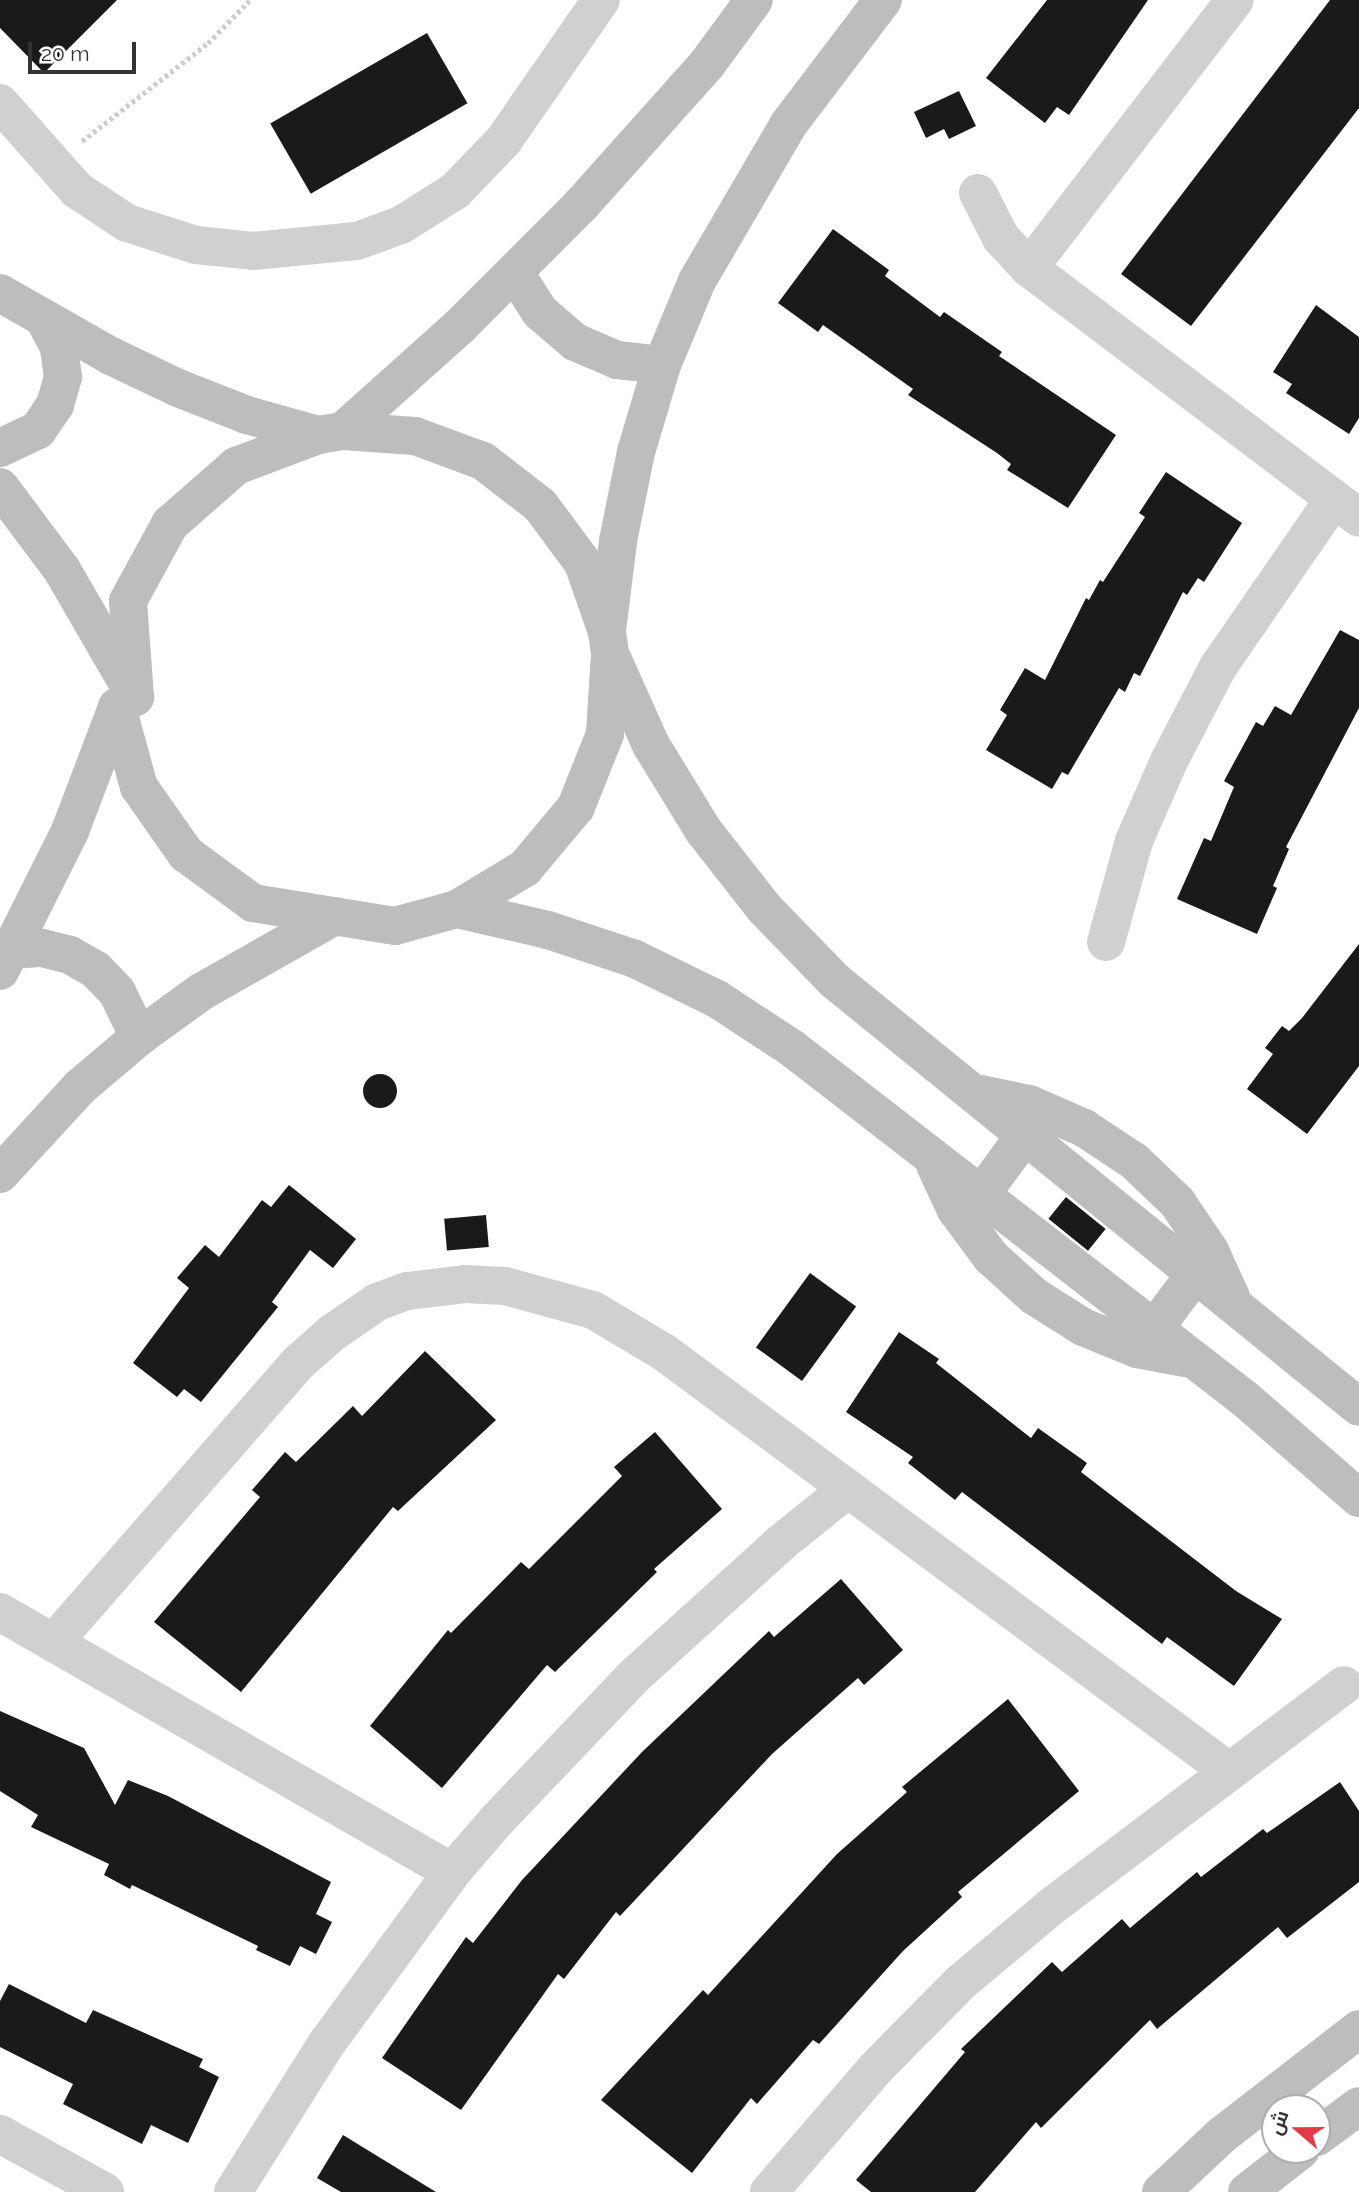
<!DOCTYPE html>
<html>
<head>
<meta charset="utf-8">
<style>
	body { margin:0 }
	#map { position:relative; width:1359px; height:2192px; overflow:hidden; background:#fff; font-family:Raleway,Cairo,sans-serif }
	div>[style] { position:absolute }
	.building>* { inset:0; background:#1a1a1a; transform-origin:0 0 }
	.round { border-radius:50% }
	.path>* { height:4.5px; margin-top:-2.25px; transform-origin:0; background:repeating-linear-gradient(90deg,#cdcdcd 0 3.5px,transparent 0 7px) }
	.street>* { height:38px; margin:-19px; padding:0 19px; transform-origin:19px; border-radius:19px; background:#d0d0d0 }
	.secondary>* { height:38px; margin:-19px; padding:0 19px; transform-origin:19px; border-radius:19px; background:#bdbdbd }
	span { translate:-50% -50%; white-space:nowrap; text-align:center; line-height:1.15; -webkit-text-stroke:7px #fff; paint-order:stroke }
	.north { position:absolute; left:1261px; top:2094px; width:70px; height:70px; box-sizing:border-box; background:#fff; border:2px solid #adadad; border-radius:50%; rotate:290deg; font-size:19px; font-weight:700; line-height:28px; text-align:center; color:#333 }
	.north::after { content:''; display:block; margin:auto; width:24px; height:32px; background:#e63946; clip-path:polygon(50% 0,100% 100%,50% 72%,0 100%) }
	.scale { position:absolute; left:28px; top:42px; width:108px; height:32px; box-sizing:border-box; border:4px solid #333; border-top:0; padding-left:9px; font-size:21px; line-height:24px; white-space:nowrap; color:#333; -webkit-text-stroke:5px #fff; paint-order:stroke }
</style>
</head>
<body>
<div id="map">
	<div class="building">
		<div style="clip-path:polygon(0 0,117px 0,44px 73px,0 28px)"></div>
		<div style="clip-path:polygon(1047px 0,1148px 0,1069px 115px,1057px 107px,1045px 123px,986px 78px)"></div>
		<div style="clip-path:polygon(1330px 0,1359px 0,1359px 108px,1191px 326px,1121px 274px)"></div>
		<div style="left:427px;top:33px;width:81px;height:181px;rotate:60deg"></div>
		<div style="clip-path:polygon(959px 91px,976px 126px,949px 139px,944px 129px,926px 138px,914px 112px)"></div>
		<div style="clip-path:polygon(833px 229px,889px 270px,885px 276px,940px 317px,944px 312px,1002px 352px,999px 356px,1116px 435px,1068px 508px,1007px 470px,1011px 464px,997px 453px,908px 395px,913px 389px,823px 325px,818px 332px,778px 303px)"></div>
		<div style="clip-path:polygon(1316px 305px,1359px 337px,1359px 418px,1349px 434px,1286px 393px,1292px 384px,1273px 372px)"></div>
		<div style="clip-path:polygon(1166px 472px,1242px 523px,1204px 582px,1198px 578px,1187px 595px,1183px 592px,1140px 676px,1134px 673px,1125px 692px,1119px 688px,1068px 775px,1062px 772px,1052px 789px,986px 750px,1007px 715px,1000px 710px,1025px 668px,1045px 680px,1086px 598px,1089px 600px,1100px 580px,1103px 582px,1145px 517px,1139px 513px)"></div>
		<div style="clip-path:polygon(1340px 630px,1359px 640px,1359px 708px,1286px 847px,1289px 849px,1273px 886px,1277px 888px,1257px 934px,1177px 899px,1204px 838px,1211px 841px,1234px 787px,1224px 781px,1256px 722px,1263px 726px,1275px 706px,1291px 715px)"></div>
		<div style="clip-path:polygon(1359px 944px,1359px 1066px,1307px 1134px,1247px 1089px,1273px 1054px,1265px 1048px,1282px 1026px,1289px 1031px,1302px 1018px)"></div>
		<div class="round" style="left:363px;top:1074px;width:34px;height:34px"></div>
		<div style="clip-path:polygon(289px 1185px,356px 1239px,333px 1268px,310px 1250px,272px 1302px,278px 1307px,201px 1402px,184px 1389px,177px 1397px,133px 1363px,189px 1288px,177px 1278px,205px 1245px,219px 1257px,262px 1200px,271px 1207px)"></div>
		<div style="left:1066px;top:1197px;width:51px;height:28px;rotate:39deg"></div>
		<div style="left:486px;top:1215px;width:32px;height:42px;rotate:85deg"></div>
		<div style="left:810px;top:1273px;width:57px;height:92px;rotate:36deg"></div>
		<div style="clip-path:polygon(899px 1332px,939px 1359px,936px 1363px,1031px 1438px,1038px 1428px,1087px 1463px,1081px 1472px,1236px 1591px,1282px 1619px,1234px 1686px,1167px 1637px,1162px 1644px,962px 1492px,955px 1500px,908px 1463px,913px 1457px,846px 1412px)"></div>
		<div style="clip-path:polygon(425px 1351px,496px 1420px,398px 1511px,393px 1507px,241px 1692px,154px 1622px,260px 1497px,252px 1490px,285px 1452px,296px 1462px,353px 1406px,362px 1416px)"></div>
		<div style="clip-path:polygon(655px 1432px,722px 1509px,654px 1569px,657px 1572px,555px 1672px,547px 1665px,442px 1788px,370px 1726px,448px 1630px,451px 1633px,521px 1562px,529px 1569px,622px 1476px,614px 1467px)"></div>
		<div style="clip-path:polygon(841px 1579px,903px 1650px,864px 1685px,858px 1678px,772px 1754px,620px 1916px,616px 1912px,564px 1979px,558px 1974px,461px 2110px,382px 2058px,466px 1937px,473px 1943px,522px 1880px,642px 1752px,769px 1631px,774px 1637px)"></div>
		<div style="clip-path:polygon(1008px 1699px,1079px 1791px,958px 1892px,962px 1897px,903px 1951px,819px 2044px,813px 2040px,757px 2104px,751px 2098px,692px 2173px,601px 2100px,703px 1990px,708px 1995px,837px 1854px,907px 1792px,902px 1787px)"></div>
		<div style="clip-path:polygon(0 1711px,84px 1748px,115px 1805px,128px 1780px,168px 1796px,331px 1882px,316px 1914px,332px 1922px,316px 1954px,300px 1946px,290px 1966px,256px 1950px,258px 1946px,132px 1885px,130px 1889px,104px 1875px,109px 1864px,31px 1827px,38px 1815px,0 1791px)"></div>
		<div style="clip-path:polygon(1340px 1782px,1359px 1811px,1359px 1882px,1287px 1938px,1278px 1927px,1157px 2029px,1150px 2020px,1041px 2128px,1036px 2122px,975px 2192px,871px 2192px,856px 2180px,965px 2052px,961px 2049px,1052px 1962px,1062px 1972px,1122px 1919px,1130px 1928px,1197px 1872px,1201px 1877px,1263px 1829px,1267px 1833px)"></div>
		<div style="clip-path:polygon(9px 1984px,86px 2023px,93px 2010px,203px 2059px,199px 2067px,219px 2077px,188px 2143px,151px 2125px,142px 2144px,63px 2104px,73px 2084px,0 2047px,0 2001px)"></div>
		<div style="clip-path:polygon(343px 2135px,436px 2192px,341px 2192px,317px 2178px)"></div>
	</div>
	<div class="path">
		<div style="left:82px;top:141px;width:160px;rotate:-37.9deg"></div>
		<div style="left:208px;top:43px;width:60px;rotate:-45.7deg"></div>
	</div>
	<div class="street">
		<div style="left:0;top:103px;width:116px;rotate:48.5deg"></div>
		<div style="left:77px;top:190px;width:60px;rotate:33.4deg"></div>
		<div style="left:127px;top:223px;width:72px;rotate:17.7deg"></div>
		<div style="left:196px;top:245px;width:57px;rotate:6deg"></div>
		<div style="left:253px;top:251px;width:104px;rotate:-5.5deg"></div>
		<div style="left:357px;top:241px;width:47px;rotate:-20deg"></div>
		<div style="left:401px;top:225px;width:64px;rotate:-32.2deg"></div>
		<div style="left:455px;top:191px;width:71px;rotate:-46.1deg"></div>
		<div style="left:504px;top:140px;width:170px;rotate:-55.3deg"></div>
		<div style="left:978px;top:193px;width:51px;rotate:62.9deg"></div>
		<div style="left:1001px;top:238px;width:41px;rotate:47deg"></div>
		<div style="left:1029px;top:268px;width:414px;rotate:37.1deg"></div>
		<div style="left:1029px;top:268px;width:338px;rotate:-52.5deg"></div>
		<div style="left:1106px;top:942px;width:105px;rotate:-74.5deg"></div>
		<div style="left:1134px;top:841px;width:87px;rotate:-66.4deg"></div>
		<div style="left:1169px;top:761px;width:106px;rotate:-62.5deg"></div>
		<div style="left:1218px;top:667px;width:204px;rotate:-55.4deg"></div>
		<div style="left:0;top:1612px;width:521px;rotate:29.91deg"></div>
		<div style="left:53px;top:1643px;width:372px;rotate:-48.8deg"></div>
		<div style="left:298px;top:1363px;width:45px;rotate:-41.4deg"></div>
		<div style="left:332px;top:1333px;width:55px;rotate:-34.6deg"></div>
		<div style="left:377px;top:1302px;width:33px;rotate:-20deg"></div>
		<div style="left:408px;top:1291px;width:57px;rotate:-7deg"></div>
		<div style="left:465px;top:1284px;width:40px;rotate:2.9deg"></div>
		<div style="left:505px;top:1286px;width:91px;rotate:15.3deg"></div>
		<div style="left:593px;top:1310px;width:84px;rotate:30.8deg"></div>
		<div style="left:665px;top:1353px;width:703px;rotate:36.56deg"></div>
		<div style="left:0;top:2134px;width:120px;rotate:28.9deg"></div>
		<div style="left:233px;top:2192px;width:176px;rotate:-57.8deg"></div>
		<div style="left:327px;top:2043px;width:212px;rotate:-53.8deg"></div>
		<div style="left:452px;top:1872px;width:69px;rotate:-49.1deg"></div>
		<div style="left:497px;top:1820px;width:196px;rotate:-46.4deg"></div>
		<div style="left:632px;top:1678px;width:202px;rotate:-42.2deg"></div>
		<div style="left:782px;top:1542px;width:85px;rotate:-38.8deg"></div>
		<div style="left:769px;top:2192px;width:164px;rotate:-49.2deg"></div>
		<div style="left:876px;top:2068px;width:120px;rotate:-45.3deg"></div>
		<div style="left:960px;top:1983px;width:120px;rotate:-39.9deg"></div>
		<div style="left:1052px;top:1906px;width:366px;rotate:-37.1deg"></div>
	</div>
	<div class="secondary">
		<div style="left:515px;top:273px;width:46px;rotate:57.3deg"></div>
		<div style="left:540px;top:312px;width:46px;rotate:40.6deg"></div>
		<div style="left:575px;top:342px;width:46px;rotate:23.2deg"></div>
		<div style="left:617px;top:360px;width:45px;rotate:6.3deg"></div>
		<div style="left:0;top:293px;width:128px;rotate:29.6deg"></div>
		<div style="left:111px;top:356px;width:74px;rotate:25.5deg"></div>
		<div style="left:178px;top:388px;width:74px;rotate:21.4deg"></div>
		<div style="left:247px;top:415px;width:74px;rotate:15.7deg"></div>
		<div style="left:343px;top:431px;width:72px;rotate:4deg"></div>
		<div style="left:415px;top:436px;width:72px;rotate:20.2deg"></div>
		<div style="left:483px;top:461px;width:72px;rotate:37.7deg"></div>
		<div style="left:540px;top:505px;width:72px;rotate:53.4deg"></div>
		<div style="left:583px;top:563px;width:73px;rotate:70.8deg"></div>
		<div style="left:607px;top:632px;width:22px;rotate:82deg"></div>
		<div style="left:610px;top:654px;width:80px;rotate:93.6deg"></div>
		<div style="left:605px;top:734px;width:79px;rotate:111.7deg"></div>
		<div style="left:576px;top:807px;width:80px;rotate:129.9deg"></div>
		<div style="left:525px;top:868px;width:79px;rotate:148.9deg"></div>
		<div style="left:457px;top:909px;width:64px;rotate:164.7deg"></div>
		<div style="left:395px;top:926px;width:144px;rotate:-170.8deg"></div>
		<div style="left:253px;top:903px;width:83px;rotate:-143.8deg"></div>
		<div style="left:186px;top:854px;width:82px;rotate:-125deg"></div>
		<div style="left:139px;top:787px;width:83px;rotate:-105.4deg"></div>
		<div style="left:117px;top:707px;width:21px;rotate:-29deg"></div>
		<div style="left:135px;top:697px;width:96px;rotate:-94.2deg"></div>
		<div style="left:128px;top:601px;width:88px;rotate:-61.4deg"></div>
		<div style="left:170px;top:524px;width:88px;rotate:-41.3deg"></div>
		<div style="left:236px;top:466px;width:88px;rotate:-20.7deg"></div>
		<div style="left:318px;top:435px;width:25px;rotate:-9deg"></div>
		<div style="left:343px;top:431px;width:156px;rotate:-41.9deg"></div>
		<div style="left:459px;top:327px;width:173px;rotate:-45deg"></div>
		<div style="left:581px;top:205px;width:189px;rotate:-48.2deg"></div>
		<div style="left:707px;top:64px;width:79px;rotate:-53.7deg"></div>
		<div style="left:0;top:448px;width:42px;rotate:-25.3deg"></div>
		<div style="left:38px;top:430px;width:30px;rotate:-56deg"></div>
		<div style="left:55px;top:405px;width:29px;rotate:-74deg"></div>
		<div style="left:63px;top:377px;width:30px;rotate:-98deg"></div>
		<div style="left:59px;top:347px;width:30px;rotate:-118deg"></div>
		<div style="left:0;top:487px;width:104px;rotate:53.2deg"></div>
		<div style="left:62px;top:570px;width:132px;rotate:59.9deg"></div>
		<div style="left:608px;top:623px;width:83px;rotate:-83deg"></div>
		<div style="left:618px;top:541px;width:91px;rotate:-78.6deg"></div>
		<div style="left:636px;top:452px;width:91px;rotate:-73.4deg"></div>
		<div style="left:662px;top:365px;width:91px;rotate:-67.4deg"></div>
		<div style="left:697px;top:281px;width:181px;rotate:-59.7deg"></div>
		<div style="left:788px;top:125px;width:157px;rotate:-52.8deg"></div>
		<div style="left:613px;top:660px;width:93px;rotate:65.9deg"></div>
		<div style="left:651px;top:745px;width:100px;rotate:58.5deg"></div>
		<div style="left:703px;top:830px;width:100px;rotate:51.9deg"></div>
		<div style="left:765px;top:909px;width:100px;rotate:45.8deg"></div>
		<div style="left:835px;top:981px;width:675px;rotate:39.11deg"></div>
		<div style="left:457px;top:909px;width:93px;rotate:13deg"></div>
		<div style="left:548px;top:930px;width:92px;rotate:18.4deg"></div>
		<div style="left:635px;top:959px;width:91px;rotate:26deg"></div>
		<div style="left:717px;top:999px;width:91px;rotate:33.3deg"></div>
		<div style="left:793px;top:1049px;width:572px;rotate:37.75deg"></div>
		<div style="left:1245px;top:1399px;width:151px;rotate:41deg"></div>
		<div style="left:12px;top:950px;width:30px;rotate:-4deg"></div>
		<div style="left:42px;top:948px;width:29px;rotate:14deg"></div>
		<div style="left:70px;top:955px;width:30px;rotate:30deg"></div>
		<div style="left:96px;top:970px;width:30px;rotate:46deg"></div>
		<div style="left:117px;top:992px;width:50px;rotate:63.9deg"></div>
		<div style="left:0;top:971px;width:157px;rotate:-63.4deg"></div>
		<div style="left:70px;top:831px;width:133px;rotate:-69.2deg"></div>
		<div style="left:981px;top:1094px;width:49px;rotate:11.8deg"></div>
		<div style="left:1029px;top:1104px;width:60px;rotate:23.6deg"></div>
		<div style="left:1084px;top:1128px;width:60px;rotate:33.4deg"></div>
		<div style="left:1134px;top:1161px;width:59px;rotate:43.6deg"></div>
		<div style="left:1177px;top:1202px;width:59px;rotate:56deg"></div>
		<div style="left:1210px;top:1251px;width:51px;rotate:65.5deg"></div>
		<div style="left:935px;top:1165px;width:50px;rotate:65deg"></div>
		<div style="left:956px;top:1210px;width:59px;rotate:53.3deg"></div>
		<div style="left:991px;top:1257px;width:58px;rotate:42.2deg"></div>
		<div style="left:1034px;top:1296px;width:58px;rotate:32.3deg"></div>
		<div style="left:1083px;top:1327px;width:58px;rotate:22.2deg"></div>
		<div style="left:1137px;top:1349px;width:49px;rotate:10.6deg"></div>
		<div style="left:0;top:1174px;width:118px;rotate:-47.4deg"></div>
		<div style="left:80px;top:1087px;width:77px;rotate:-40.3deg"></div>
		<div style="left:139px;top:1037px;width:77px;rotate:-36deg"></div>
		<div style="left:201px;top:992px;width:154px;rotate:-29.6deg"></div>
		<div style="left:981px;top:1195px;width:74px;rotate:-53.7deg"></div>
		<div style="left:1154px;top:1329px;width:70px;rotate:-53.1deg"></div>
		<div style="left:1317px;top:2137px;width:52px;rotate:-36.4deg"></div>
		<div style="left:1161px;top:2192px;width:83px;rotate:-43.1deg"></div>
		<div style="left:1222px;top:2135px;width:173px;rotate:-37.7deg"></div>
		<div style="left:1247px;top:2192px;width:68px;rotate:-37.9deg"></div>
	</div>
	<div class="north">ش</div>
	<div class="scale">20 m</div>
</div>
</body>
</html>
